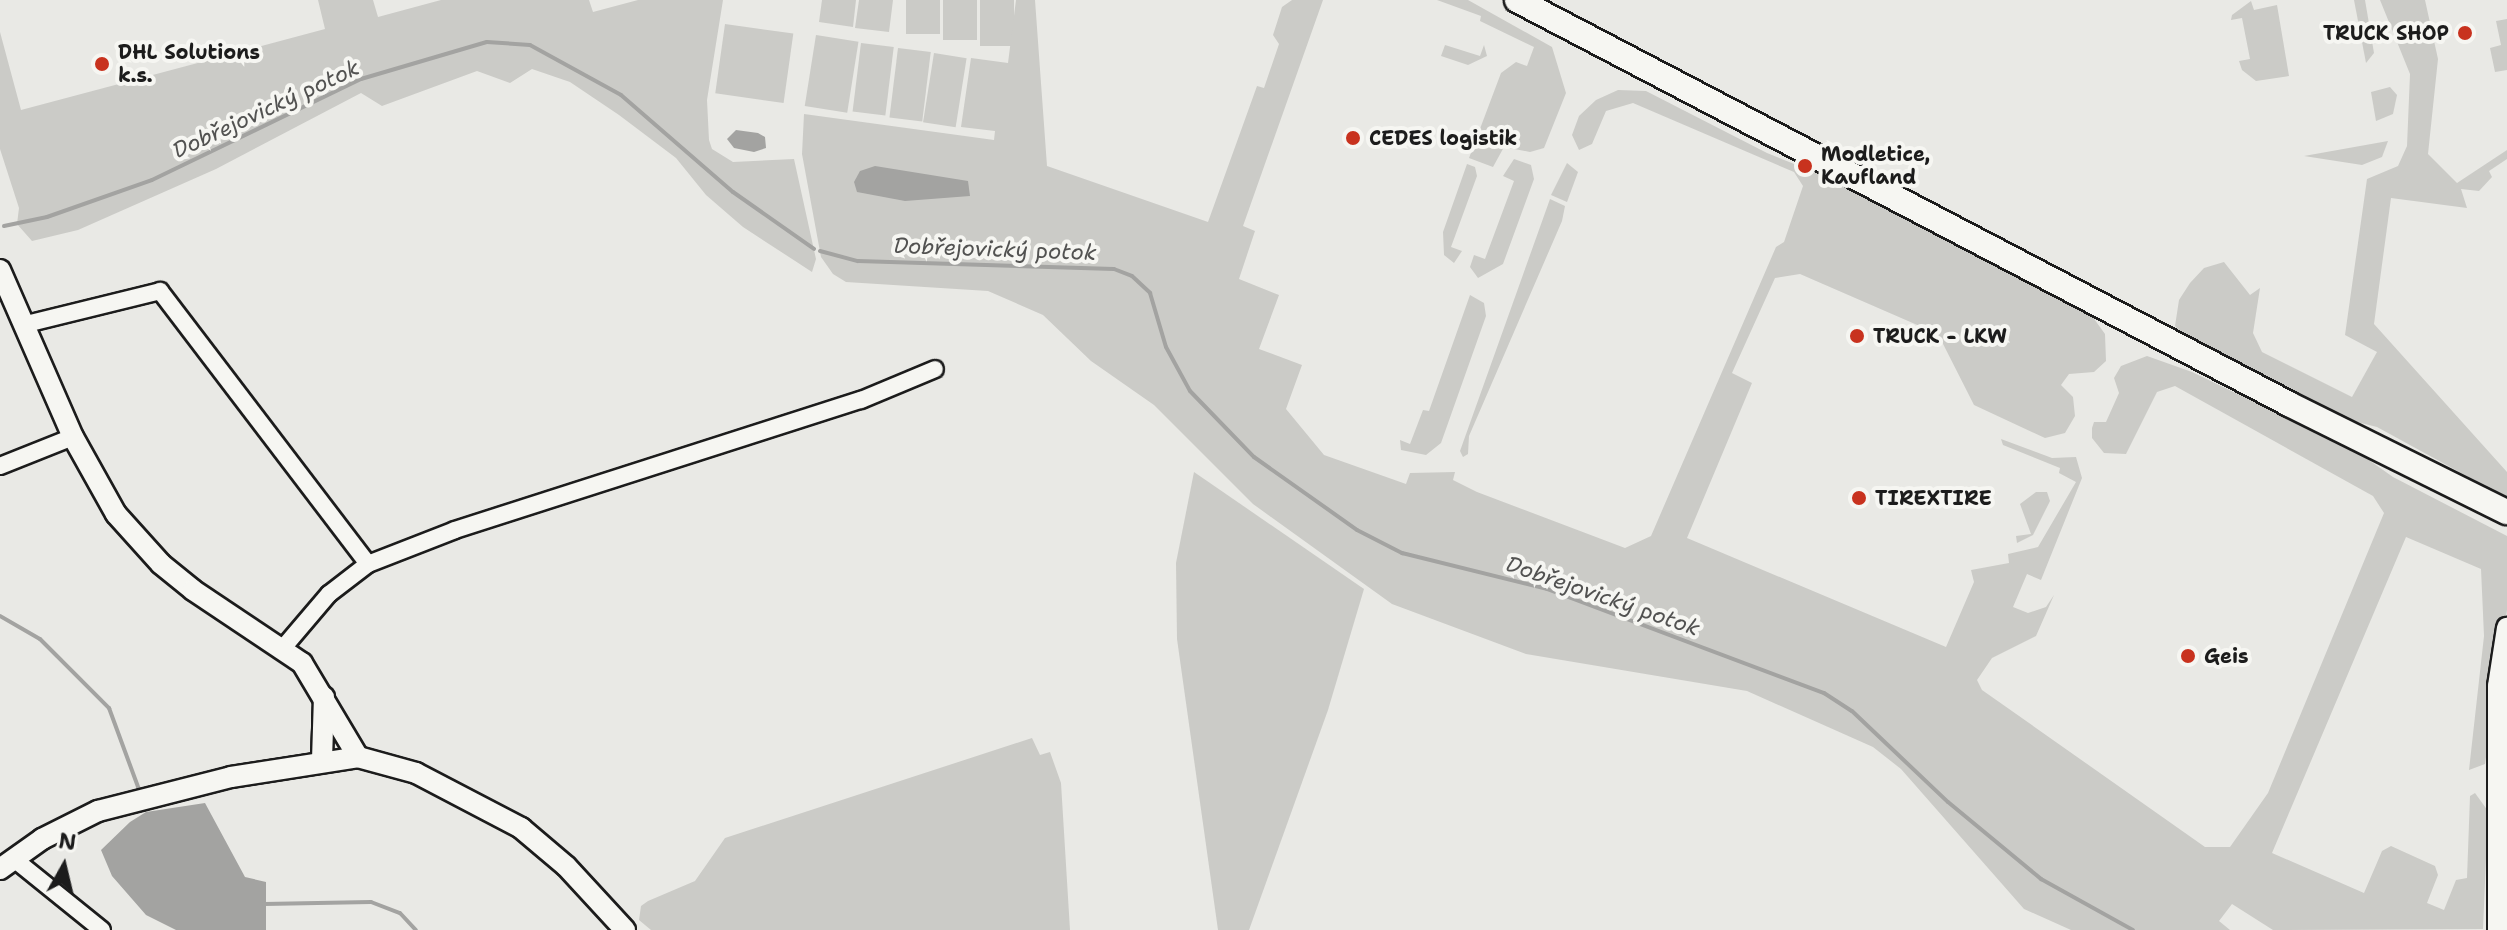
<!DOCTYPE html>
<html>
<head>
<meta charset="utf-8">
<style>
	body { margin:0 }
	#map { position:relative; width:2507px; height:930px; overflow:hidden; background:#e9e9e5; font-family:"Shantell Sans",sans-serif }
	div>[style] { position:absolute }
	.green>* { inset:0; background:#cbcbc7; transform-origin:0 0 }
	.water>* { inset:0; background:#a3a3a1 }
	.stream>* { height:4px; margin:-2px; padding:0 2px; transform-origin:2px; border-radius:2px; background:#a3a3a1 }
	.roads { filter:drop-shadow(2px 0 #1c1c1c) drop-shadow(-2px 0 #1c1c1c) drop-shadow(0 2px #1c1c1c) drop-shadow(0 -2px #1c1c1c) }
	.minor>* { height:16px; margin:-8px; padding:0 8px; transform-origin:8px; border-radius:8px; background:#f6f6f2 }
	.tertiary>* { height:20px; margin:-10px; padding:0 10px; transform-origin:10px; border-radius:10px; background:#f6f6f2 }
	.secondary>* { height:24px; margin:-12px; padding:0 12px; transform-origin:12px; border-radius:12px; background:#f6f6f2 }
	.dots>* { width:22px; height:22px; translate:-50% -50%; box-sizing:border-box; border:4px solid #f6f6f2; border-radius:50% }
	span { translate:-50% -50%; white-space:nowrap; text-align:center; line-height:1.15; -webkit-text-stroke:8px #f6f6f2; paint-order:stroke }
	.poi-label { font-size:20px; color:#1c1c1c; font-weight:700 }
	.right { translate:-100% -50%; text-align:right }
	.left { translate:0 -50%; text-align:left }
	.water-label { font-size:22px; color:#525251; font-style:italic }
	.north { position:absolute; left:24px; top:826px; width:80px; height:80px; -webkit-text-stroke:6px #f6f6f2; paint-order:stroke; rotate:8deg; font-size:22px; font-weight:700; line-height:32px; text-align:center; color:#1c1c1c }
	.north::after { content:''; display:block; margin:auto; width:28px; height:36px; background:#1c1c1c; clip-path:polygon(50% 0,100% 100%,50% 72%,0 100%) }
</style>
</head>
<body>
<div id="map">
	<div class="green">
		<div style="clip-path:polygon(318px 0,373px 0,378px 17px,441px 0,589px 0,593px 12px,638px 0,723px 0,707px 100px,709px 140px,712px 149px,733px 162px,794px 159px,816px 259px,812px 272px,743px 227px,706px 195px,676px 158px,619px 115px,570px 82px,532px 69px,510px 83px,477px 71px,382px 106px,361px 93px,216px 169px,78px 230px,32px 241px,17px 224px,19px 208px,0 149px,0 32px,21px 110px,325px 29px)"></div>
		<div style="clip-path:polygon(822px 0,856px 0,853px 27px,819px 22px)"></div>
		<div style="clip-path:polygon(859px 0,893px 0,889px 32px,855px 28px)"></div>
		<div style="left:906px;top:0;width:34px;height:34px"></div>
		<div style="left:943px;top:0;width:34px;height:40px"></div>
		<div style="left:980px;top:0;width:34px;height:46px"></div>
		<div style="clip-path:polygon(1016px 0,1035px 0,1047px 166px,1208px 222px,1257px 86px,1264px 88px,1279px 44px,1273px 35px,1282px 7px,1292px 0,1323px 0,1243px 226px,1255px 231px,1239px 279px,1279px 295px,1259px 349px,1302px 365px,1286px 409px,1324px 455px,1406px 484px,1410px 473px,1455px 472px,1453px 480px,1477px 492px,1625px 548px,1651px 536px,1776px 247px,1784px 242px,1803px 186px,1794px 172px,1633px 103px,1606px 111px,1592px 144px,1579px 150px,1572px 135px,1579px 116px,1596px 100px,1618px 90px,1646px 91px,1767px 153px,1896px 205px,2092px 316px,2105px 334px,2106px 361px,2094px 372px,2069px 374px,2061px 385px,2073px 397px,2075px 416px,2065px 433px,2045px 438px,1974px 405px,1938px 334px,1800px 274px,1775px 278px,1732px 373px,1752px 383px,1687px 538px,1946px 647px,1974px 582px,1971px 570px,2009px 563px,2008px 554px,2038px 547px,2076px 482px,2059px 473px,2060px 468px,2003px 445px,2001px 439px,2052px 458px,2076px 457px,2082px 478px,2041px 580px,2027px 574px,2013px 607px,2028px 613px,2046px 607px,2054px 595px,2036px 636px,1992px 658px,1977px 680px,1982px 690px,2205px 847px,2230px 847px,2268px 793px,2384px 513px,2373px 496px,2175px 386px,2157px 392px,2126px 454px,2104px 453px,2092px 438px,2092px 428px,2094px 422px,2106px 422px,2119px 393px,2114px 378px,2121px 366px,2147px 356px,2192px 372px,2356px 451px,2393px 477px,2507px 536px,2507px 610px,2485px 764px,2469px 770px,2484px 636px,2481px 569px,2406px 537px,2272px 853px,2364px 893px,2382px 851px,2391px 846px,2435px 866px,2438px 875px,2427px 903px,2444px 910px,2456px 880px,2467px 878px,2470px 796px,2475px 793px,2488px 811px,2483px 929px,2273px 930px,2232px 904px,2219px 921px,2230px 930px,2071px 930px,2024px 909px,1901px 769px,1873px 747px,1747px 691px,1526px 654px,1392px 604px,1253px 504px,1154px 405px,1091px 361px,1043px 315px,988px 291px,846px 282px,833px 274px,821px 257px,802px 154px,804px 114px,994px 140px,995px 131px,961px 127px,971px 58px,1008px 63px)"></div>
		<div style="clip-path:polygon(1437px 0,1468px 0,1552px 47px,1566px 93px,1544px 148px,1530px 152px,1504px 147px,1493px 167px,1469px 158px,1501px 73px,1516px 62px,1527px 66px,1534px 47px,1480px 21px,1481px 16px)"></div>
		<div style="clip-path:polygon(2354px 0,2365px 0,2374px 53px,2366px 63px)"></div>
		<div style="clip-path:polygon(2380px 0,2425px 0,2438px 59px,2428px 154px,2457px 183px,2507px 150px,2507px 159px,2489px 171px,2492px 177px,2479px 191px,2461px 189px,2467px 208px,2391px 198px,2374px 324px,2507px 472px,2507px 498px,2377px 427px,2345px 419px,2187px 339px,2175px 326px,2179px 300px,2190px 283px,2204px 268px,2224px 262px,2250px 295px,2260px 288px,2253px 333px,2262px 352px,2352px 397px,2377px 352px,2345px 335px,2367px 179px,2398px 166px,2407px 146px,2410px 74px)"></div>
		<div style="clip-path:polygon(2251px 1px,2254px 10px,2277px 5px,2289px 76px,2256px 81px,2242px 70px,2239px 61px,2250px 59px,2242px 18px,2231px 20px,2232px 15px)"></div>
		<div style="clip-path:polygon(2507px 19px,2507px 70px,2495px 72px,2490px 48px,2501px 45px,2496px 21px)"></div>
		<div style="left:725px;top:24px;width:69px;height:70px;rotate:8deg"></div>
		<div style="left:816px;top:35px;width:43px;height:72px;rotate:9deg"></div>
		<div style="left:861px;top:43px;width:33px;height:69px;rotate:7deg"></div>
		<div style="clip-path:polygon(1445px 45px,1480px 56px,1484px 45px,1487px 56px,1468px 65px,1441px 56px)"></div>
		<div style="left:898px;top:48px;width:33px;height:70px;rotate:7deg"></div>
		<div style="left:934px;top:53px;width:33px;height:70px;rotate:9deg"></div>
		<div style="clip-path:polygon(2390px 87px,2397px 95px,2393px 114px,2376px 121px,2371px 92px)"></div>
		<div style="clip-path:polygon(2388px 141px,2382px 157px,2362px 165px,2304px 156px)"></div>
		<div style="clip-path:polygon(1514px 159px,1531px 165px,1534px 179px,1503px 264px,1478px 278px,1470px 267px,1474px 255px,1485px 259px,1514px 181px,1503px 176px)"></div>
		<div style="clip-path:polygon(1567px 163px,1578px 172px,1567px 202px,1551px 195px)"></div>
		<div style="clip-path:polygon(1467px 164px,1475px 167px,1477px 176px,1451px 247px,1462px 251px,1454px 263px,1444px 255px,1443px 232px)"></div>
		<div style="clip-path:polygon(1550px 199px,1565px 206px,1562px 221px,1469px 436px,1468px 454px,1463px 457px,1460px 451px)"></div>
		<div style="clip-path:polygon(1470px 295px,1484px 303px,1486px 316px,1441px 443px,1426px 455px,1401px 450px,1400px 440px,1410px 444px,1423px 410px,1429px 411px)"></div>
		<div style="clip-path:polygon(1194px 472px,1364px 589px,1328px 710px,1249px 930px,1218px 930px,1177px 639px,1176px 563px)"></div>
		<div style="clip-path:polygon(2036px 492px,2047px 492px,2050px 501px,2033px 535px,2017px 543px,2016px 536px,2031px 534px,2020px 504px)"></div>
		<div style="clip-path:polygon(1032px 738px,1040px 755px,1050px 752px,1061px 783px,1070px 930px,651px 930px,639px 920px,641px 906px,648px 901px,695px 881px,725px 838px)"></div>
	</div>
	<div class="water">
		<div style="clip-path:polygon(736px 130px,758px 133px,765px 137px,766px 148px,754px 152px,734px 148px,727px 139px)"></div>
		<div style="clip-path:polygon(875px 166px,968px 181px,970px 196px,905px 201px,857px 192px,854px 182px,860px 171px)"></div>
		<div style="clip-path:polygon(205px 803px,245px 877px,266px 882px,266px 930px,176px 930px,146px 915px,112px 876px,101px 850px,130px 822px,146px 812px)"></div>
	</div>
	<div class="stream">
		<div style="left:4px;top:226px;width:44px;rotate:-11.8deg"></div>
		<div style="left:47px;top:217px;width:111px;rotate:-19.4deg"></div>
		<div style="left:152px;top:180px;width:232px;rotate:-25.8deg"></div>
		<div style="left:361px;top:79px;width:131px;rotate:-16.4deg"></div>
		<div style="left:487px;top:42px;width:43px;rotate:4deg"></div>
		<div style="left:530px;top:45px;width:104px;rotate:28.8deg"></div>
		<div style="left:621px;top:95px;width:148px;rotate:40.9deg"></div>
		<div style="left:733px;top:192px;width:99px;rotate:35.1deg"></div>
		<div style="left:820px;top:251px;width:39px;rotate:15deg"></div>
		<div style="left:858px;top:261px;width:256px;rotate:1.8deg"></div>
		<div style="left:1114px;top:269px;width:19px;rotate:21deg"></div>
		<div style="left:1132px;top:276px;width:25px;rotate:43deg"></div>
		<div style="left:1150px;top:293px;width:56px;rotate:73.5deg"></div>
		<div style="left:1166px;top:347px;width:50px;rotate:61.4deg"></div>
		<div style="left:1190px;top:391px;width:92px;rotate:45.9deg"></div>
		<div style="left:1254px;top:457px;width:126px;rotate:35.3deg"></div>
		<div style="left:1357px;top:530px;width:51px;rotate:27.1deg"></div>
		<div style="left:1402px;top:553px;width:149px;rotate:13.9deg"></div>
		<div style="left:1547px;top:589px;width:296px;rotate:20.6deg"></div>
		<div style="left:1824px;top:693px;width:33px;rotate:33deg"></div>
		<div style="left:1852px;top:711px;width:132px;rotate:43.5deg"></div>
		<div style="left:1948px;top:802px;width:121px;rotate:39.6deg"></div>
		<div style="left:2041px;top:879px;width:105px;rotate:29deg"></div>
		<div style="left:0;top:616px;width:46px;rotate:29.9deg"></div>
		<div style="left:40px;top:639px;width:98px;rotate:45deg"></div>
		<div style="left:109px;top:708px;width:93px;rotate:69.8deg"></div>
		<div style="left:264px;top:904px;width:107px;rotate:-1.1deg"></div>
		<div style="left:371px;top:902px;width:31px;rotate:21deg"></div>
		<div style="left:400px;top:913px;width:23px;rotate:47deg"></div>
	</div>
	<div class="roads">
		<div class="minor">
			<div style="left:26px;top:324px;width:138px;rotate:-13.8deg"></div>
			<div style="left:160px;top:291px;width:343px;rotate:52.7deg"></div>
			<div style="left:0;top:466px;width:79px;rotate:-21.7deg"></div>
			<div style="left:283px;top:648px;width:71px;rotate:-49.6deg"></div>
			<div style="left:329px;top:594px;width:49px;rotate:-37.6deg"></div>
			<div style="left:368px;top:564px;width:93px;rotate:-21.3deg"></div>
			<div style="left:455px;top:530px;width:426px;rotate:-17.8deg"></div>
			<div style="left:861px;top:400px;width:80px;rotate:-22.7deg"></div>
			<div style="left:14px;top:859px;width:113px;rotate:38.9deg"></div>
		</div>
		<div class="tertiary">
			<div style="left:0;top:270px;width:182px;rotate:66.4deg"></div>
			<div style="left:73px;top:437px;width:88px;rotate:60.8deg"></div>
			<div style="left:116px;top:514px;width:67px;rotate:48deg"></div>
			<div style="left:161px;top:564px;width:41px;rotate:39.1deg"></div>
			<div style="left:193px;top:590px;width:131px;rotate:33.8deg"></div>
			<div style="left:302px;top:663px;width:109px;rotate:59.2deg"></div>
			<div style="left:322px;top:760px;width:63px;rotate:-88.2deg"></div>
			<div style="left:0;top:869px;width:52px;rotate:-35.5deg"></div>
			<div style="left:42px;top:839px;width:63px;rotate:-26.6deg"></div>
			<div style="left:98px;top:811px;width:137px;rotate:-14.3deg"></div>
			<div style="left:231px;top:777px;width:129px;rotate:-8.9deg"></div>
			<div style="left:358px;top:757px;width:60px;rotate:15.4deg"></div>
			<div style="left:416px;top:773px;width:119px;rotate:27.6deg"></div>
			<div style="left:521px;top:828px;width:59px;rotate:40.2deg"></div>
			<div style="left:566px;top:866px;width:87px;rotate:47.3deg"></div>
			<div style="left:2498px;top:930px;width:244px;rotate:-90deg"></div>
			<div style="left:2498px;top:686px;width:59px;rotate:-81.2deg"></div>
		</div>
		<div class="secondary">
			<div style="left:1517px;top:0;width:871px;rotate:27.62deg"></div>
			<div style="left:2289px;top:404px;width:243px;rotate:26.4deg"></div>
		</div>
	</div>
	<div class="dots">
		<div style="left:2465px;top:33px;background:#c8321e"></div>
		<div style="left:102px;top:64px;background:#c8321e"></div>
		<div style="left:1353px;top:138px;background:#c8321e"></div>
		<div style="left:1805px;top:166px;background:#c8321e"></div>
		<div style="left:1857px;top:336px;background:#c8321e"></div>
		<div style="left:1859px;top:498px;background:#c8321e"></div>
		<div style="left:2188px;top:656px;background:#c8321e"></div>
	</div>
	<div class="poi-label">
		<span class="right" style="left:2449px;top:33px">TRUCK SHOP</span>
		<span class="left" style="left:118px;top:64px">DHL Solutions<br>k.s.</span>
		<span class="left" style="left:1369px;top:138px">CEDES logistik</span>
		<span class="left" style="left:1821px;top:166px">Modletice,<br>Kaufland</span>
		<span class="left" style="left:1873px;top:336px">TRUCK - LKW</span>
		<span class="left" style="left:1875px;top:498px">TIREXTIRE</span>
		<span class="left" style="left:2204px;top:656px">Geis</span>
	</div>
	<div class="water-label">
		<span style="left:266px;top:109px;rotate:-25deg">Dobřejovický potok</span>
		<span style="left:995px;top:249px;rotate:2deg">Dobřejovický potok</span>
		<span style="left:1603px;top:596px;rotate:19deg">Dobřejovický potok</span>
	</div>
	<div class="north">N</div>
</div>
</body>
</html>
